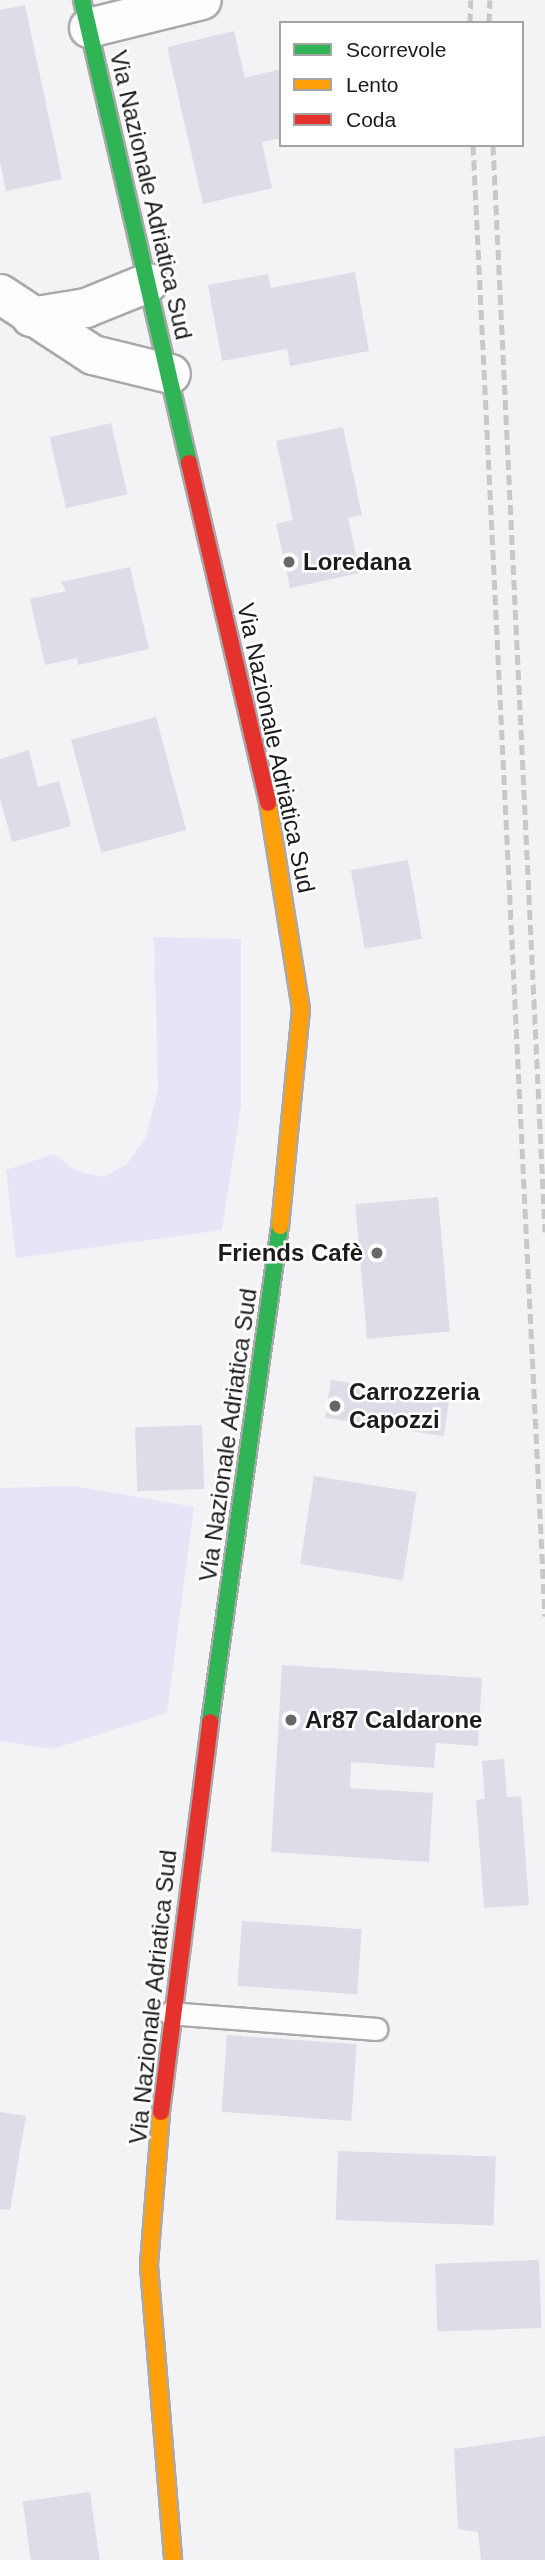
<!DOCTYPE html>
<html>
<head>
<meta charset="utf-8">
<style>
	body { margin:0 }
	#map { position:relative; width:545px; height:2560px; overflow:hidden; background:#f3f3f6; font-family:Arial,sans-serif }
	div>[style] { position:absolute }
	.green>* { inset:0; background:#e7e4f7 }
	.building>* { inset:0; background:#dedce7; transform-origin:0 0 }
	.roads { filter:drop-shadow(2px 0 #a9a8ab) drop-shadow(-2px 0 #a9a8ab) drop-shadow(0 2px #a9a8ab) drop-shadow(0 -2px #a9a8ab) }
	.lane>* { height:21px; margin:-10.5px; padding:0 10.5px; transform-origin:10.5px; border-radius:10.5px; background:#fdfdfe }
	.street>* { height:38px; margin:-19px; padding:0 19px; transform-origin:19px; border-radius:19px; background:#fdfdfe }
	.fast>* { height:16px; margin:-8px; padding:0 8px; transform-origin:8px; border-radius:8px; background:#30b455 }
	.slow>* { height:16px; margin:-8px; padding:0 8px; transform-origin:8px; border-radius:8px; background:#ff9f0a }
	.jam>* { height:16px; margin:-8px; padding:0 8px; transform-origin:8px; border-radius:8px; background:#e5322d }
	.rail>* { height:5px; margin-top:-2.5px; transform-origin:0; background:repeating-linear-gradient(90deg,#c8c8c9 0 10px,transparent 0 15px) }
	.dots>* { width:19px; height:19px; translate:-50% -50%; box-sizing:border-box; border:4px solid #fff; border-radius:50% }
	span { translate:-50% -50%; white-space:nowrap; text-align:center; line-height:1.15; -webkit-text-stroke:5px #fff; paint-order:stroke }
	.street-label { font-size:24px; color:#1b1b1c }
	.poi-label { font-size:24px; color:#1b1b1c; font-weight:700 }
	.left { translate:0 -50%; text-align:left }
	.right { translate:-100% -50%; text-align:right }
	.legend { position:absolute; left:279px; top:21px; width:245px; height:126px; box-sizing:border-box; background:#fff; border:2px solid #a4a4a4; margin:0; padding:9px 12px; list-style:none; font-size:21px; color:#1b1b1c }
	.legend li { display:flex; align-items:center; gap:14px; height:35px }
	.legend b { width:35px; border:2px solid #a4a4a4 }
</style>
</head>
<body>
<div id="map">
	<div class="green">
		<div style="clip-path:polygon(154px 937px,241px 939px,241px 1105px,222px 1230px,16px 1258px,6px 1170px,54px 1154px,76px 1171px,104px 1177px,127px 1164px,145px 1139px,158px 1090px)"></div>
		<div style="clip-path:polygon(74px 1486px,194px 1507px,167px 1713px,52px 1749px,0 1741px,0 1488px)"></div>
	</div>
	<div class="building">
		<div style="clip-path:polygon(25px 5px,62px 179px,6px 191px,0 161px,0 10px)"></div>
		<div style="clip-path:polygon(234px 31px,245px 78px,281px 69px,281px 138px,262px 142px,272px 188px,203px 204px,167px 47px)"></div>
		<div style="clip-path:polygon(355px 272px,369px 351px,290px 366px,287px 349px,222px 361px,208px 285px,268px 274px,271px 288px)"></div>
		<div style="left:111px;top:423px;width:73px;height:63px;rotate:77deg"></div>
		<div style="clip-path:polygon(343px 427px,362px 515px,348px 518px,360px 573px,290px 588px,276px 524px,293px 520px,276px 441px)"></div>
		<div style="clip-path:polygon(130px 567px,149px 649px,78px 665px,77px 658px,45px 665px,30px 599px,66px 591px,61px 582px)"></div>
		<div style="left:156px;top:717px;width:117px;height:88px;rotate:75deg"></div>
		<div style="clip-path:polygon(29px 750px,38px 787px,59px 781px,71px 826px,12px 842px,0 799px,0 759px)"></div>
		<div style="left:408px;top:860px;width:80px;height:58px;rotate:80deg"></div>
		<div style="left:438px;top:1197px;width:135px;height:83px;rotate:85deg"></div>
		<div style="left:331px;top:1380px;width:120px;height:38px;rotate:9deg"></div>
		<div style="left:202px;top:1425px;width:64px;height:67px;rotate:88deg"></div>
		<div style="left:314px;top:1476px;width:104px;height:89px;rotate:9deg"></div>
		<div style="clip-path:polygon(282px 1665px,482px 1678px,478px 1746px,436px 1743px,434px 1768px,351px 1762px,350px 1788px,433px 1793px,429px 1862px,271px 1852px)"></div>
		<div style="clip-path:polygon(504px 1759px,507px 1797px,521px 1796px,529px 1905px,484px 1908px,476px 1800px,485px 1799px,482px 1761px)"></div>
		<div style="left:242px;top:1921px;width:120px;height:65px;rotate:4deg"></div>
		<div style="left:227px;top:2035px;width:130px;height:77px;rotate:4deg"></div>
		<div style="clip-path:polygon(0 2112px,26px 2116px,10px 2210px,0 2209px)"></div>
		<div style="left:338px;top:2151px;width:158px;height:69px;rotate:2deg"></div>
		<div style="left:539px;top:2260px;width:68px;height:104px;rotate:88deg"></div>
		<div style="clip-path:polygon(545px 2436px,545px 2560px,481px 2560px,478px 2532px,458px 2529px,454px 2449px)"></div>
		<div style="left:90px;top:2492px;width:69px;height:68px;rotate:82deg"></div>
	</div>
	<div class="roads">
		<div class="lane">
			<div style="left:169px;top:2013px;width:208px;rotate:4.4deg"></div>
		</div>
		<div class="street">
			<div style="left:89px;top:28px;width:116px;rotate:-13.9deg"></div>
			<div style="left:0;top:294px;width:111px;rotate:33.3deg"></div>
			<div style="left:93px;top:355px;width:80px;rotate:13.7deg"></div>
			<div style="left:31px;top:317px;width:56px;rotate:-9.3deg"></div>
			<div style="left:86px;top:308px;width:67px;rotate:-22deg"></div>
		</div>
		<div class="fast">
			<div style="left:82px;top:0;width:475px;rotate:77deg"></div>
			<div style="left:210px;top:1722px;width:501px;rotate:-81.97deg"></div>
		</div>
		<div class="slow">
			<div style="left:268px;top:803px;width:209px;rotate:80.9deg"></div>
			<div style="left:301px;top:1009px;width:218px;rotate:95.5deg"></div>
			<div style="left:161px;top:2112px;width:154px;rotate:94.5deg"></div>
			<div style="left:149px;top:2266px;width:295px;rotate:85.3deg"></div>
		</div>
		<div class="jam">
			<div style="left:189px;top:463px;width:349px;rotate:76.9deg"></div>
			<div style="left:161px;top:2112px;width:393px;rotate:-82.8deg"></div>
		</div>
	</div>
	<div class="rail">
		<div style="left:470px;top:23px;width:23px;rotate:-88deg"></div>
		<div style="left:489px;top:23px;width:23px;rotate:-88deg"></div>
		<div style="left:473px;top:145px;width:1473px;rotate:87.2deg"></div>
		<div style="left:493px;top:145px;width:1088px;rotate:87.26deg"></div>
	</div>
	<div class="dots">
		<div style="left:289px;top:562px;background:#676768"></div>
		<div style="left:377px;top:1253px;background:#676768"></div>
		<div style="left:335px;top:1406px;background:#676768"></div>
		<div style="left:291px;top:1720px;background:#676768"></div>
	</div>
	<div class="street-label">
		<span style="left:151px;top:195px;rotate:77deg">Via Nazionale Adriatica Sud</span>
		<span style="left:276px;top:748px;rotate:78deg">Via Nazionale Adriatica Sud</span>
		<span style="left:228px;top:1435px;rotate:-82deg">Via Nazionale Adriatica Sud</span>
		<span style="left:153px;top:1997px;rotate:-84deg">Via Nazionale Adriatica Sud</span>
	</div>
	<div class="poi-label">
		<span class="left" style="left:303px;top:562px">Loredana</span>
		<span class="right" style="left:363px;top:1253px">Friends Cafè</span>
		<span class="left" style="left:349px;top:1406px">Carrozzeria<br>Capozzi</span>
		<span class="left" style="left:305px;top:1720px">Ar87 Caldarone</span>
	</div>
	<ul class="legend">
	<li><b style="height:9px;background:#30b455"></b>Scorrevole</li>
	<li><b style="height:9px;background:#ff9f0a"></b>Lento</li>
	<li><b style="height:9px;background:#e5322d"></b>Coda</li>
	</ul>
</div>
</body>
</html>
